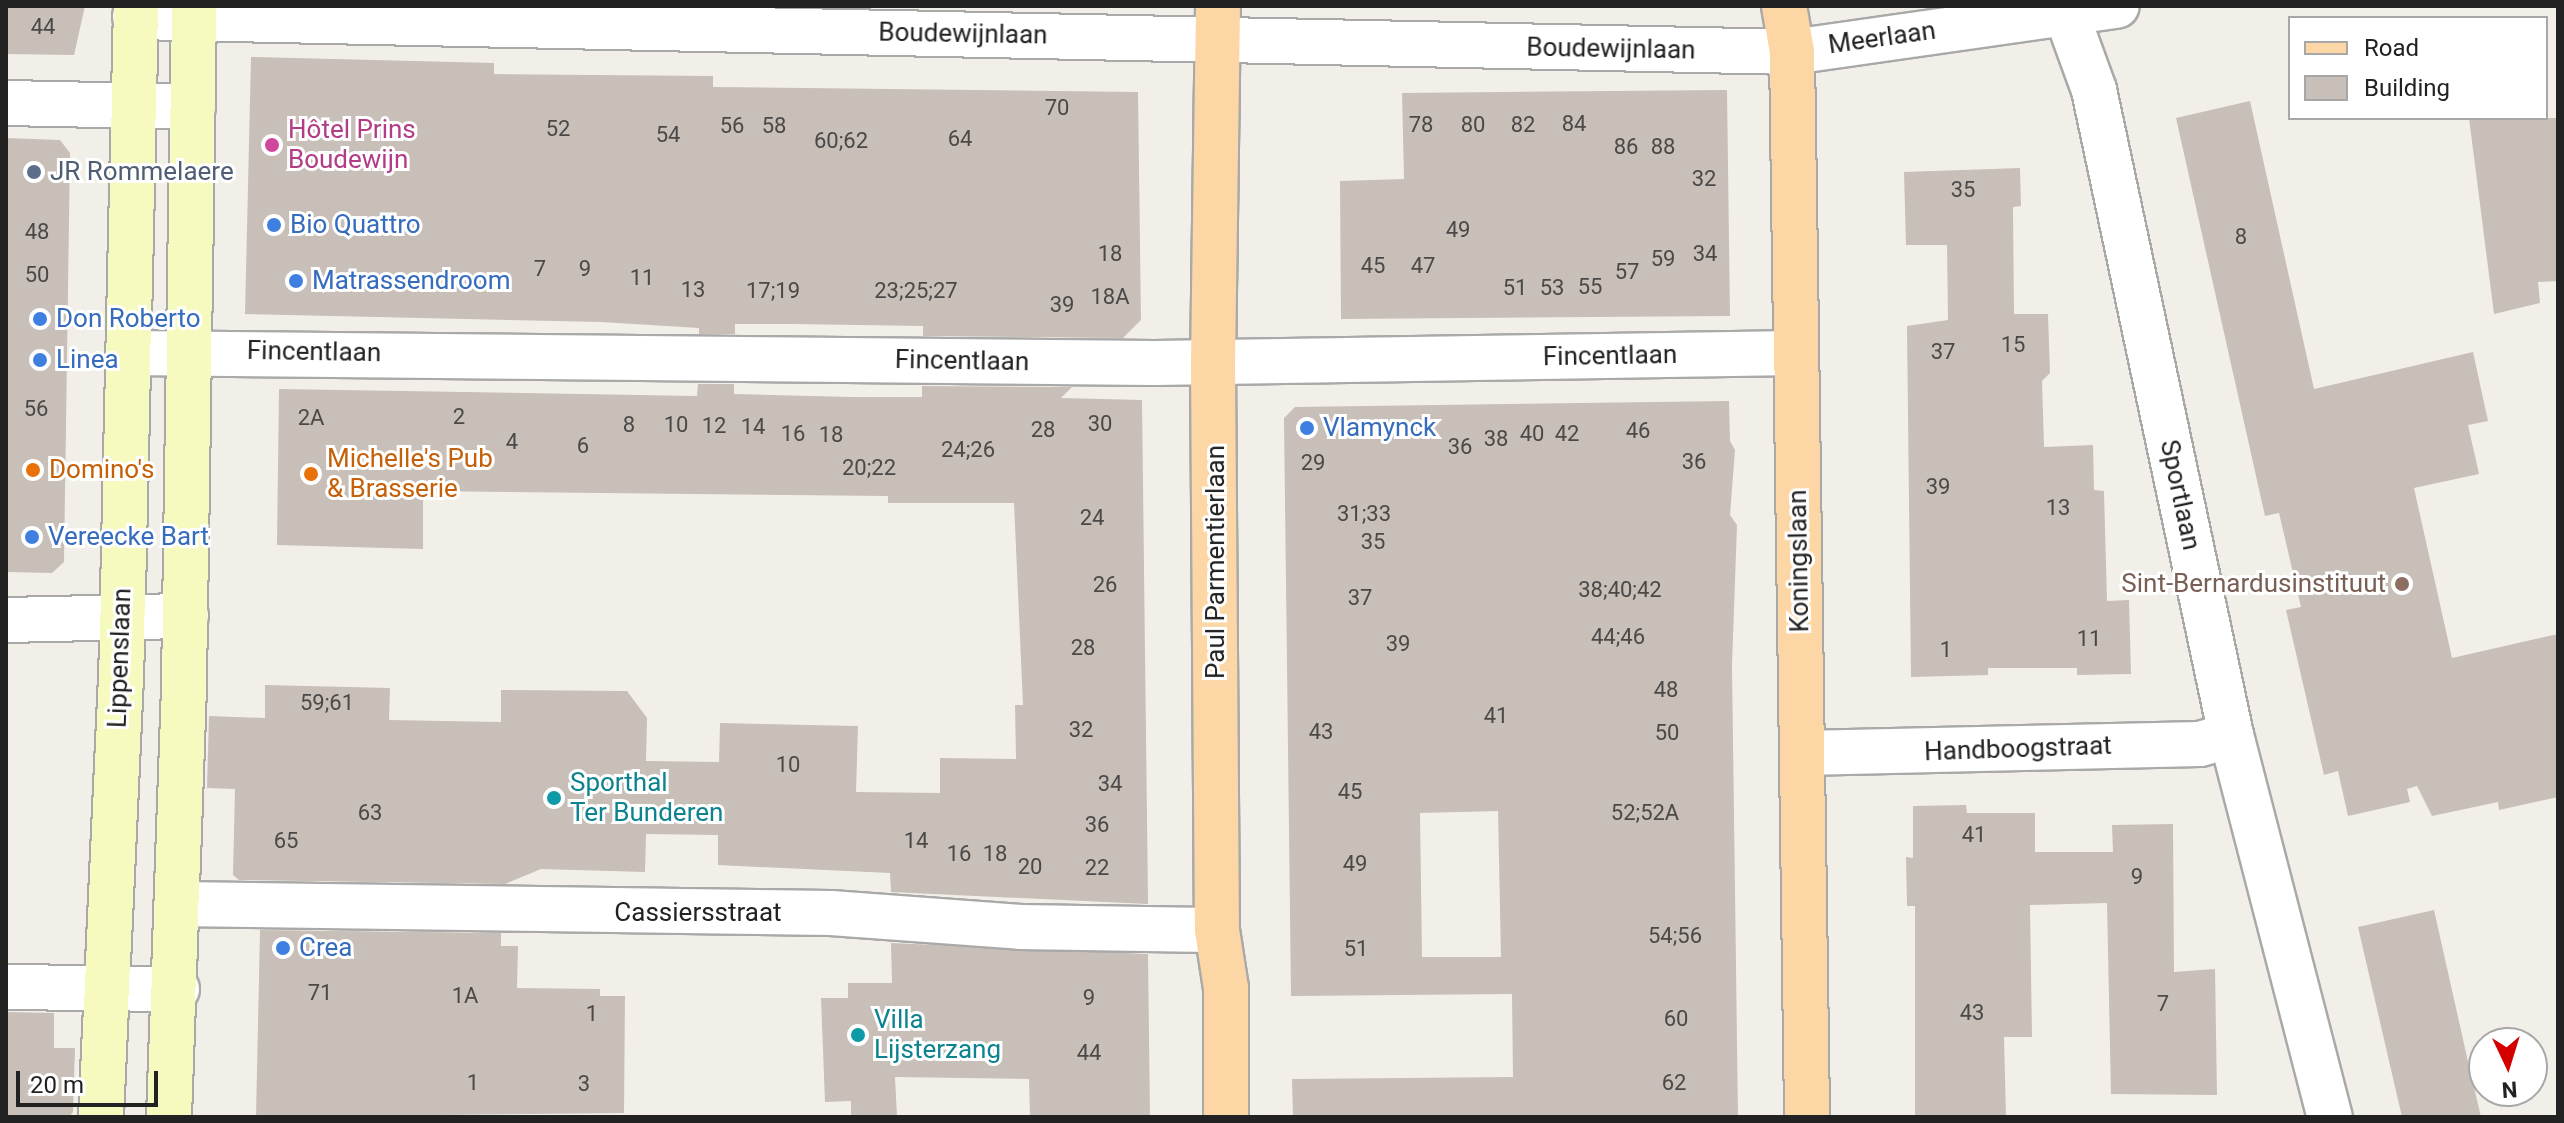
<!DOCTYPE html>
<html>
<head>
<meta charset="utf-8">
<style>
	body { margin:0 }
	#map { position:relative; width:2564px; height:1123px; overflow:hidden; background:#f2efe9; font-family:Roboto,sans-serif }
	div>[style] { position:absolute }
	.building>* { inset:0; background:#c7bfb8 }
	.roads { filter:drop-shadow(2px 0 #a9a9a9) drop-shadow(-2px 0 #a9a9a9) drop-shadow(0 2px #a9a9a9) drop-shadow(0 -2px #a9a9a9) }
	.minor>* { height:44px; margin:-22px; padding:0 22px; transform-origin:22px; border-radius:22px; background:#fff }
	.secondary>* { height:44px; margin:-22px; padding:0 22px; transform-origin:22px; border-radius:22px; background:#f7fabf }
	.primary>* { height:44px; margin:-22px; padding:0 22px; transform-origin:22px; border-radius:22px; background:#fcd6a4 }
	.dots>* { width:22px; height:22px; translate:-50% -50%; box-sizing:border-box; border:4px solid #fff; border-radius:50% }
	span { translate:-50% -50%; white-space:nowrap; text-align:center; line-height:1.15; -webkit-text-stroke:6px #fff; paint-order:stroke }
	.number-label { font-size:22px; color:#4b4948 }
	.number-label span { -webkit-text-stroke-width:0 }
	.street-label { font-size:26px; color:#222 }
	.hotel-label { font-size:26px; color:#b23c85 }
	.left { translate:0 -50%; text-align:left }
	.service-label { font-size:26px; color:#4e5e75 }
	.shop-label { font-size:26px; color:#366cbe }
	.food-label { font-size:26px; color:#c56008 }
	.education-label { font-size:26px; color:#785e54 }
	.right { translate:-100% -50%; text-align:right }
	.culture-label { font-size:26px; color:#0d838f }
	.frame { position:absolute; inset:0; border:8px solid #222; pointer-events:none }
	.legend { position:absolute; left:2288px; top:16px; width:260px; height:104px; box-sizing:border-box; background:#fff; border:2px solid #a7a7a7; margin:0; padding:10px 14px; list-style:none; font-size:24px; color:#222 }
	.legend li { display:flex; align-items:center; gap:16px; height:40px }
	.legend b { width:40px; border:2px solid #a7a7a7 }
	.north { position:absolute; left:2468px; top:1027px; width:80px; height:80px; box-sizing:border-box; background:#fff; border:2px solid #a7a7a7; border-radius:50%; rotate:176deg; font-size:22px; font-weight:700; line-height:32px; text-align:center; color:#222 }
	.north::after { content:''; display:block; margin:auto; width:28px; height:36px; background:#d40000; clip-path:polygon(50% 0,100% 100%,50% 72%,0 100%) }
	.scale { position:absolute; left:16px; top:1071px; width:142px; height:36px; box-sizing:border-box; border:4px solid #222; border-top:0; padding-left:10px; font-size:24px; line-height:28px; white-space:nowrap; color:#222; -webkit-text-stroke:6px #fff; paint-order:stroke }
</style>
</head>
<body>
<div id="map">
	<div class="building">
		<div style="clip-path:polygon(6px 6px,85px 6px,74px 55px,6px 54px)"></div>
		<div style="clip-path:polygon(251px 57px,494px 63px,494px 74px,713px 76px,713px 87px,1138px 92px,1141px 320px,1123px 338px,923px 336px,923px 326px,793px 324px,735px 324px,735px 334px,699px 334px,699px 328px,601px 322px,245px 314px)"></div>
		<div style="clip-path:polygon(1727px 90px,1730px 316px,1341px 319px,1340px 181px,1404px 179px,1402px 93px)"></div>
		<div style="clip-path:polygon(2250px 101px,2314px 389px,2473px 352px,2488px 421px,2468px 425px,2479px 474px,2414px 488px,2452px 658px,2558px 634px,2558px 797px,2499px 810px,2498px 802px,2432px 816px,2417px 786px,2407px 789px,2410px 802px,2348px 816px,2338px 771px,2324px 775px,2286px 610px,2301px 607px,2279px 513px,2265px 516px,2176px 118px)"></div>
		<div style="clip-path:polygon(2469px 118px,2558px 118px,2558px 281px,2538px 282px,2540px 303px,2494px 314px)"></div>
		<div style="clip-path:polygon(6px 138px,60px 140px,70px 153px,64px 562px,52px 573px,6px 572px)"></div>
		<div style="clip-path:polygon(2020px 168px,2021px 206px,2013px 207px,2014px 314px,2048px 314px,2050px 373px,2042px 381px,2044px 447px,2093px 445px,2094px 490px,2104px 491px,2107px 601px,2129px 600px,2131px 674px,2077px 675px,2077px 668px,1988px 668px,1988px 675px,1911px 677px,1907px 326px,1948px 320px,1947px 245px,1906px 245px,1904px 172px)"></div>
		<div style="clip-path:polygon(698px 384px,734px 384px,734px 394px,850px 397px,922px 397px,922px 386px,1072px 387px,1061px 398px,1142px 400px,1148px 904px,891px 892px,890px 873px,718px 865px,718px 835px,646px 834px,645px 872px,541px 869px,505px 884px,239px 880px,233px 875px,235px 789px,207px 788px,209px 716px,265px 718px,265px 685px,390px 688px,389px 720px,501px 722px,501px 690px,627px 691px,647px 718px,646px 761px,719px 762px,720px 723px,858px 726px,856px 792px,940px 793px,940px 758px,1016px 759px,1015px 705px,1023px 705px,1014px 503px,888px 503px,888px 496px,423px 491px,423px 549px,277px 545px,279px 389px,697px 396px)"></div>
		<div style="clip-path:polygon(evenodd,1729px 401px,1730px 441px,1735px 450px,1730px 515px,1737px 525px,1732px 665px,1738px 1117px,1293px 1117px,1292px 1079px,1513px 1077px,1512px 994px,1291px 996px,1284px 418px,1295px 407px,1729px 401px,1498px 811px,1501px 957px,1422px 957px,1420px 813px,1498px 811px)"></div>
		<div style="clip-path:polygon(1966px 805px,1967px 813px,2035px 813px,2035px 852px,2113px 852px,2112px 825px,2173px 824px,2174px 972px,2215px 969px,2217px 1095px,2111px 1094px,2107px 903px,2030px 905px,2032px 1037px,2004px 1037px,2006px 1117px,1915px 1117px,1915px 906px,1907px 906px,1906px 857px,1913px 858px,1913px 806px)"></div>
		<div style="clip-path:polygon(2434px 910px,2469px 1066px,2481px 1117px,2402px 1117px,2358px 927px)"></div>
		<div style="clip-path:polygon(260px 930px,501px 933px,501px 946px,518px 946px,517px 988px,600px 989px,600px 996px,625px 996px,624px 1113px,256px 1117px)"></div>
		<div style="clip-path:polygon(891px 943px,1148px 954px,1150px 1117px,1030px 1117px,1029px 1079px,895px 1077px,897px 1117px,851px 1117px,851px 1101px,825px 1102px,821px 998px,848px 998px,848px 983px,892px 983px)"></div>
		<div style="clip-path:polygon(6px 1012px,54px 1013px,54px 1048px,75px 1048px,73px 1112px,69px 1117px,6px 1117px)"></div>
	</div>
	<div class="roads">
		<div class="minor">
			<div style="left:2066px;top:13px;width:82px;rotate:70deg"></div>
			<div style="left:2094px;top:90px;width:659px;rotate:78.01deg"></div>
			<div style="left:2231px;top:735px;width:395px;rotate:75.5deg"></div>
			<div style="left:135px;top:17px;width:1657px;rotate:1.21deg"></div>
			<div style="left:1792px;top:52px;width:328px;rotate:-8.1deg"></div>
			<div style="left:6px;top:103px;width:187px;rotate:1.2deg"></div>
			<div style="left:128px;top:353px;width:1027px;rotate:0.56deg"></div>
			<div style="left:1155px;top:363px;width:641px;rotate:-0.89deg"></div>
			<div style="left:6px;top:620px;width:180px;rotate:-1.3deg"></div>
			<div style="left:1803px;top:753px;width:397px;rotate:-1.3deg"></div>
			<div style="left:2200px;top:744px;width:32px;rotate:-16deg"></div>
			<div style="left:178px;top:904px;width:653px;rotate:0.79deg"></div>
			<div style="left:831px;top:913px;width:190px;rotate:4.2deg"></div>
			<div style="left:1020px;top:927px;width:197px;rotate:0.9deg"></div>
			<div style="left:6px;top:987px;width:171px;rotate:0.7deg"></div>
		</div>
		<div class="secondary">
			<div style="left:101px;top:1117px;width:434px;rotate:-87.4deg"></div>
			<div style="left:121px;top:683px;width:677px;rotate:-88.73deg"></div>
			<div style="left:169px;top:1117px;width:434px;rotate:-88deg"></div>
			<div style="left:184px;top:683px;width:677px;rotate:-89.15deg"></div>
		</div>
		<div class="primary">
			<div style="left:1218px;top:6px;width:357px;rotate:90.8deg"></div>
			<div style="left:1213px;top:363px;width:567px;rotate:89.6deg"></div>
			<div style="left:1217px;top:930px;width:59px;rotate:81.2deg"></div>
			<div style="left:1226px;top:988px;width:129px;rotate:90deg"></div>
			<div style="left:1784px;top:6px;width:47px;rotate:80.1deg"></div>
			<div style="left:1792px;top:52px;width:1065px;rotate:89.19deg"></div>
		</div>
	</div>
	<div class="dots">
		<div style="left:272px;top:145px;background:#d1479c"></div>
		<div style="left:34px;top:172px;background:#5c6f8a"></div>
		<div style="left:274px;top:225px;background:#3f7fe0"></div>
		<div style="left:296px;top:281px;background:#3f7fe0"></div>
		<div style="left:40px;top:319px;background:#3f7fe0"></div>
		<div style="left:40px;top:360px;background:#3f7fe0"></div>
		<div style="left:1307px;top:428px;background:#3f7fe0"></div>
		<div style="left:33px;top:470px;background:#e8710a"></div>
		<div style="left:311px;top:474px;background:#e8710a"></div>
		<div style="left:32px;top:537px;background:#3f7fe0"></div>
		<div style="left:2402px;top:584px;background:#8d6e63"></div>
		<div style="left:554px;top:798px;background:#0f9aa8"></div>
		<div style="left:283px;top:948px;background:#3f7fe0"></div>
		<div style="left:858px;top:1035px;background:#0f9aa8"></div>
	</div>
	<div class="number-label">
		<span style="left:43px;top:27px">44</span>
		<span style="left:1057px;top:108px">70</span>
		<span style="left:1574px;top:124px">84</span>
		<span style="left:1421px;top:125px">78</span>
		<span style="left:1473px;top:125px">80</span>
		<span style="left:1523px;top:125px">82</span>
		<span style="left:732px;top:126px">56</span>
		<span style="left:774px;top:126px">58</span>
		<span style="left:558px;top:129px">52</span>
		<span style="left:668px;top:135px">54</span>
		<span style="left:960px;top:139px">64</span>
		<span style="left:841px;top:141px">60;62</span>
		<span style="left:1626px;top:147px">86</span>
		<span style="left:1663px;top:147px">88</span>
		<span style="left:1704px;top:179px">32</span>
		<span style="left:1963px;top:190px">35</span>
		<span style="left:1458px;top:230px">49</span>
		<span style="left:37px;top:232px">48</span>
		<span style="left:2241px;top:237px">8</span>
		<span style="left:1110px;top:254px">18</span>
		<span style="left:1705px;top:254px">34</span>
		<span style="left:1663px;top:259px">59</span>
		<span style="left:1373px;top:266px">45</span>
		<span style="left:1423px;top:266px">47</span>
		<span style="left:540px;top:269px">7</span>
		<span style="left:585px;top:269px">9</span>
		<span style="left:1627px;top:272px">57</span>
		<span style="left:37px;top:275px">50</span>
		<span style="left:642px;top:278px">11</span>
		<span style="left:1590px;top:287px">55</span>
		<span style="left:1515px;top:288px">51</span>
		<span style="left:1552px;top:288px">53</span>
		<span style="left:693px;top:290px">13</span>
		<span style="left:773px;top:291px">17;19</span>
		<span style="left:916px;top:291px">23;25;27</span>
		<span style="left:1110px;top:297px">18A</span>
		<span style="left:1062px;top:305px">39</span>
		<span style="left:2013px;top:345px">15</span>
		<span style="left:1943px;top:352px">37</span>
		<span style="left:36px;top:409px">56</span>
		<span style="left:459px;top:417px">2</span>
		<span style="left:311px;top:418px">2A</span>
		<span style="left:1100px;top:424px">30</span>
		<span style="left:629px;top:425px">8</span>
		<span style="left:676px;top:425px">10</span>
		<span style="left:714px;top:426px">12</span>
		<span style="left:753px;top:427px">14</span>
		<span style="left:1043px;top:430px">28</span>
		<span style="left:1638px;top:431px">46</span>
		<span style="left:793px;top:434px">16</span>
		<span style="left:1532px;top:434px">40</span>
		<span style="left:1567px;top:434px">42</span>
		<span style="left:831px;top:435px">18</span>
		<span style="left:1496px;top:439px">38</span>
		<span style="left:512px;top:442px">4</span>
		<span style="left:583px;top:446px">6</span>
		<span style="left:1460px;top:447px">36</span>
		<span style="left:968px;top:450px">24;26</span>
		<span style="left:1694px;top:462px">36</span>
		<span style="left:1313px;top:463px">29</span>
		<span style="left:869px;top:468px">20;22</span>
		<span style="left:1938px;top:487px">39</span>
		<span style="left:2058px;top:508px">13</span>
		<span style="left:1364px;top:514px">31;33</span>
		<span style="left:1092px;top:518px">24</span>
		<span style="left:1373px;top:542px">35</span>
		<span style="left:1105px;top:585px">26</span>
		<span style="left:1620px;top:590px">38;40;42</span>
		<span style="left:1360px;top:598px">37</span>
		<span style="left:1618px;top:637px">44;46</span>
		<span style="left:2089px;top:639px">11</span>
		<span style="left:1398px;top:644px">39</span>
		<span style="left:1083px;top:648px">28</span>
		<span style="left:1946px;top:650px">1</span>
		<span style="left:1666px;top:690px">48</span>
		<span style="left:327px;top:703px">59;61</span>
		<span style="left:1496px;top:716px">41</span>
		<span style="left:1081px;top:730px">32</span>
		<span style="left:1321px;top:732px">43</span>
		<span style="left:1667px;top:733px">50</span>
		<span style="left:788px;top:765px">10</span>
		<span style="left:1110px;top:784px">34</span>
		<span style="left:1350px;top:792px">45</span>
		<span style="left:370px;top:813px">63</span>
		<span style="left:1645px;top:813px">52;52A</span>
		<span style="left:1097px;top:825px">36</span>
		<span style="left:1974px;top:835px">41</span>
		<span style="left:286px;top:841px">65</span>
		<span style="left:916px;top:841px">14</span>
		<span style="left:959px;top:854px">16</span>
		<span style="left:995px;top:854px">18</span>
		<span style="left:1355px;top:864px">49</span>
		<span style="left:1030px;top:867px">20</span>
		<span style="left:1097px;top:868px">22</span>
		<span style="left:2137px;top:877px">9</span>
		<span style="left:1675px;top:936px">54;56</span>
		<span style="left:1356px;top:949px">51</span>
		<span style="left:320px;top:993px">71</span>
		<span style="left:465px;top:996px">1A</span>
		<span style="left:1089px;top:998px">9</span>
		<span style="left:2163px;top:1004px">7</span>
		<span style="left:1972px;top:1013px">43</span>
		<span style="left:592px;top:1014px">1</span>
		<span style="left:1676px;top:1019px">60</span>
		<span style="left:1089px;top:1053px">44</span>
		<span style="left:473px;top:1083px">1</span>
		<span style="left:1674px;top:1083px">62</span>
		<span style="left:584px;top:1084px">3</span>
	</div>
	<div class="street-label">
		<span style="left:963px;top:34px;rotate:1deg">Boudewijnlaan</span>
		<span style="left:1882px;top:38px;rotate:-8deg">Meerlaan</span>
		<span style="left:1611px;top:49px;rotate:1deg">Boudewijnlaan</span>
		<span style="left:314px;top:352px;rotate:1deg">Fincentlaan</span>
		<span style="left:1610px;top:356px;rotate:-1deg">Fincentlaan</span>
		<span style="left:962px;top:361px;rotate:1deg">Fincentlaan</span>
		<span style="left:2180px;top:495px;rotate:78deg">Sportlaan</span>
		<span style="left:1799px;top:561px;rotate:-91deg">Koningslaan</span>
		<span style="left:1216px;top:562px;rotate:-90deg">Paul Parmentierlaan</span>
		<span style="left:120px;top:658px;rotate:-88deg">Lippenslaan</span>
		<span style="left:2018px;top:749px;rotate:-2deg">Handboogstraat</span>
		<span style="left:698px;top:913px">Cassiersstraat</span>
	</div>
	<div class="hotel-label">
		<span class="left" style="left:288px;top:145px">Hôtel Prins<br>Boudewijn</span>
	</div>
	<div class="service-label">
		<span class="left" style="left:50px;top:172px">JR Rommelaere</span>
	</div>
	<div class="shop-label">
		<span class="left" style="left:290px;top:225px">Bio Quattro</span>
		<span class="left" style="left:312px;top:281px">Matrassendroom</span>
		<span class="left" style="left:56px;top:319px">Don Roberto</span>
		<span class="left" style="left:56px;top:360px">Linea</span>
		<span class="left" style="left:1323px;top:428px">Vlamynck</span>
		<span class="left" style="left:48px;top:537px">Vereecke Bart</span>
		<span class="left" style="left:299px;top:948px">Crea</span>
	</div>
	<div class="food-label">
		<span class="left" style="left:327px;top:474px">Michelle's Pub<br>&amp; Brasserie</span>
		<span class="left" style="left:49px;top:470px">Domino's</span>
	</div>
	<div class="education-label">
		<span class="right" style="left:2386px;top:584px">Sint-Bernardusinstituut</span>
	</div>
	<div class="culture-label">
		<span class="left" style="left:570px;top:798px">Sporthal<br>Ter Bunderen</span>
		<span class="left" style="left:874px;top:1035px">Villa<br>Lijsterzang</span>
	</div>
	<div class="frame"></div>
	<ul class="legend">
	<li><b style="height:10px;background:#fcd6a4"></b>Road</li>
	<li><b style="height:22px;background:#c7bfb8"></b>Building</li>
	</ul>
	<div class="north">N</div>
	<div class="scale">20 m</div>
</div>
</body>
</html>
